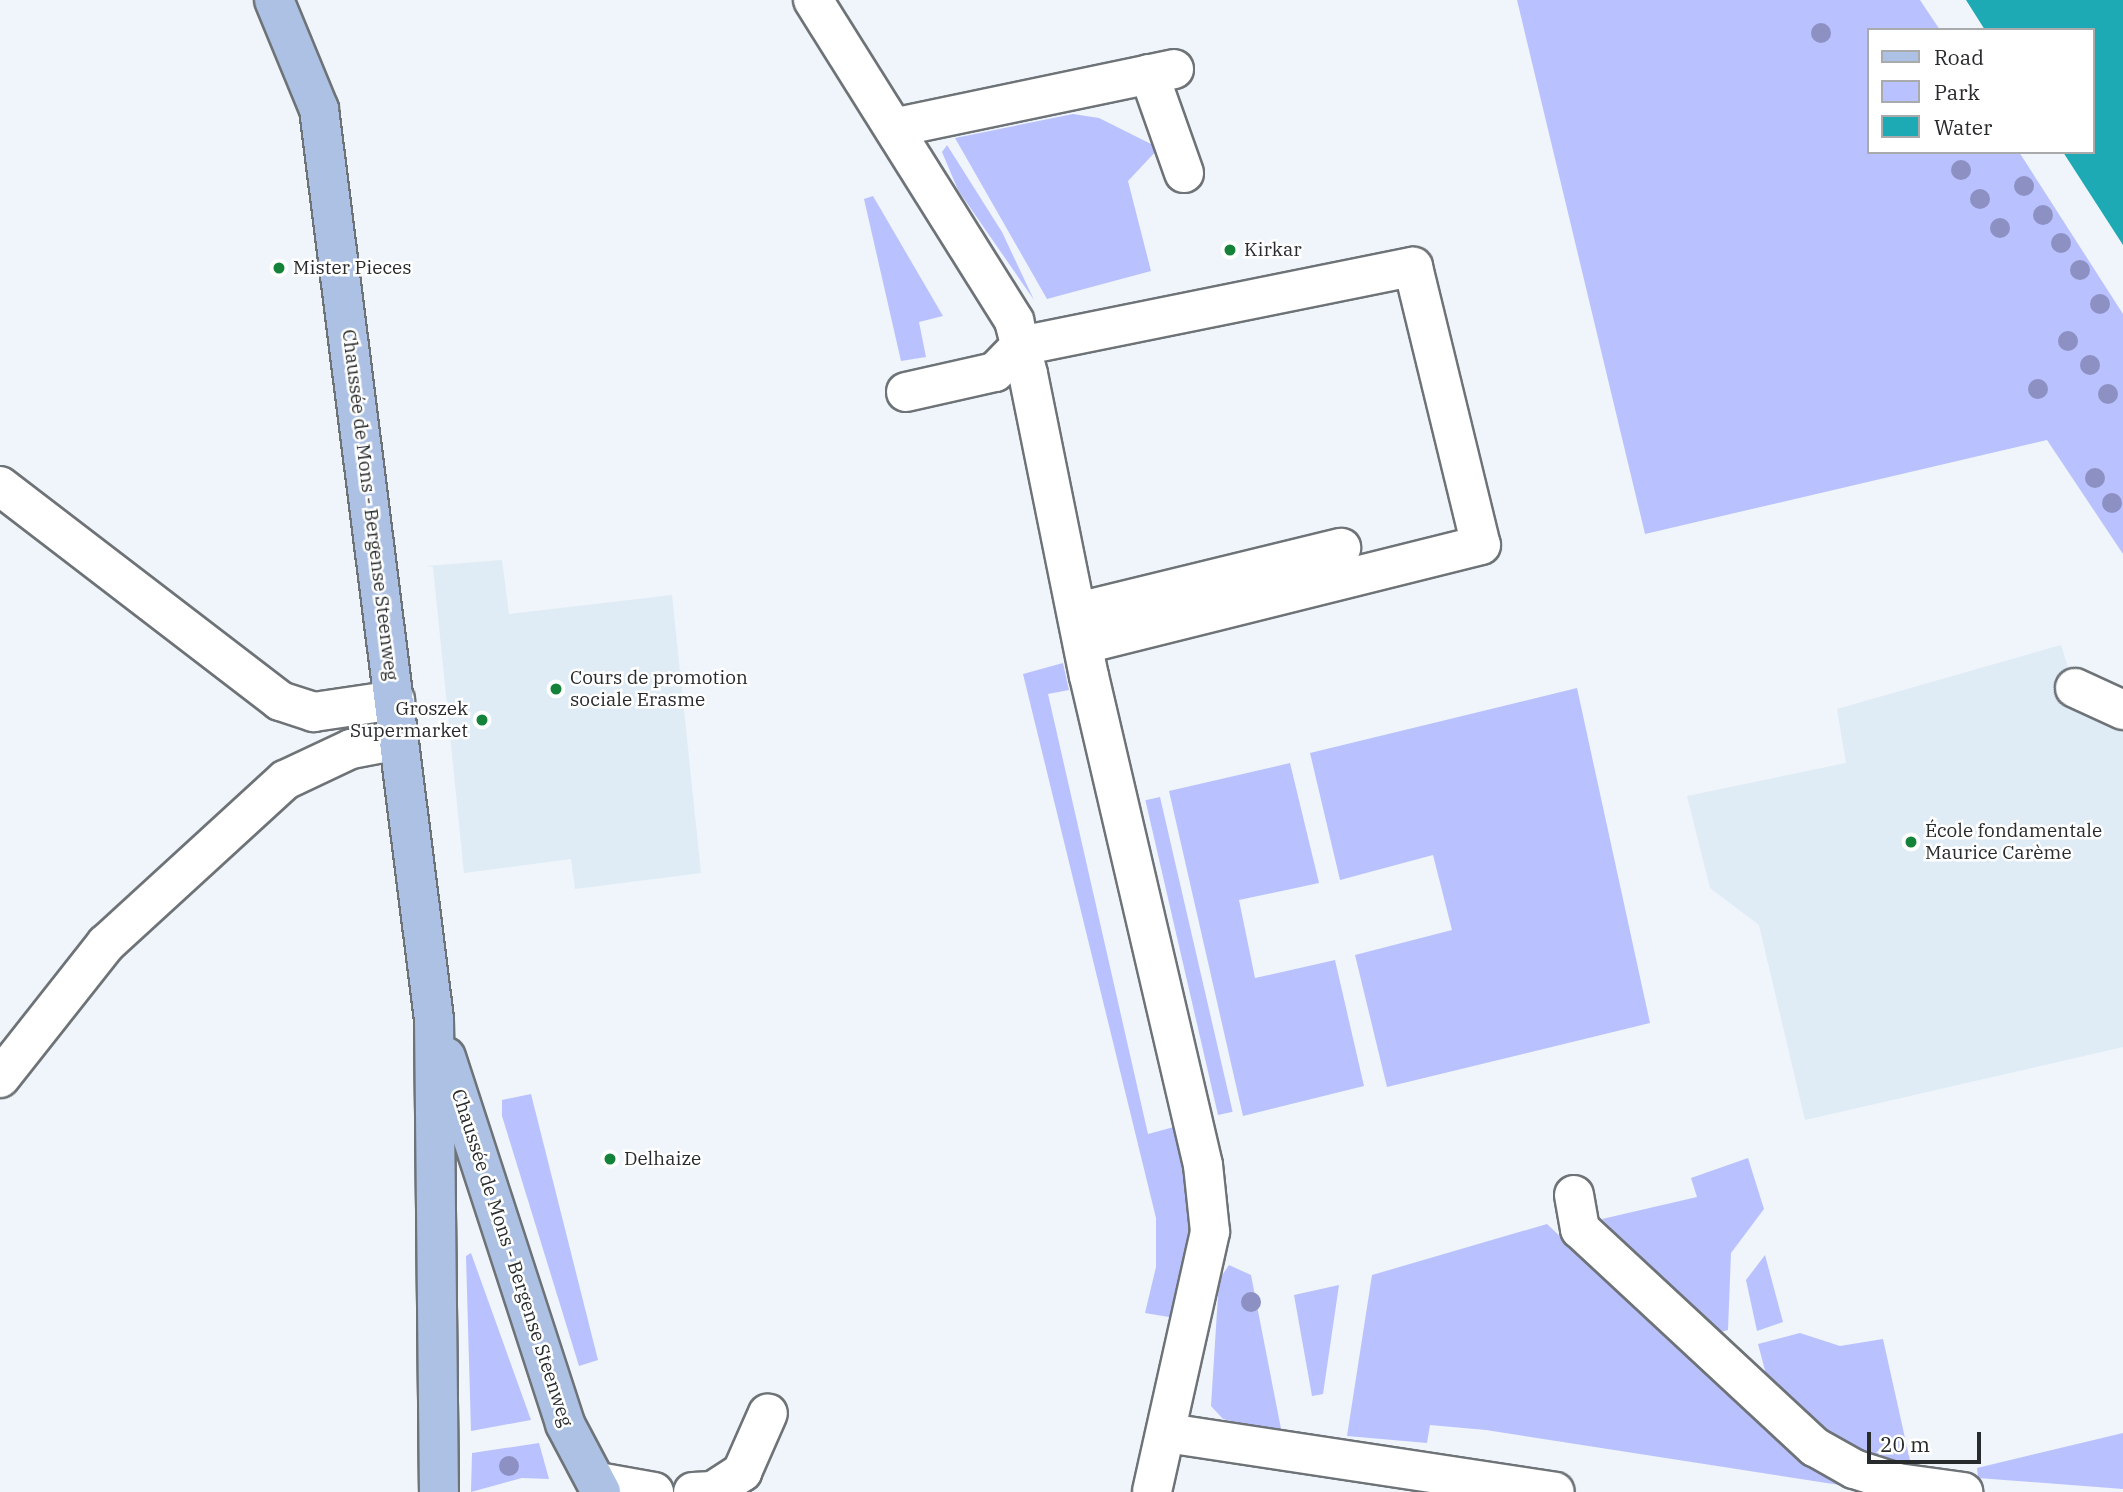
<!DOCTYPE html>
<html>
<head>
<meta charset="utf-8">
<style>
	body { margin:0 }
	#map { position:relative; width:2123px; height:1492px; overflow:hidden; background:#eff5fa; font-family:"IBM Plex Serif",serif }
	div>[style] { position:absolute }
	.built>* { inset:0; background:#dfebf5 }
	.green>* { inset:0; background:#b9c2fe; transform-origin:0 0 }
	.water>* { inset:0; background:#1daab5 }
	.roads { filter:drop-shadow(2px 0 #6e7377) drop-shadow(-2px 0 #6e7377) drop-shadow(0 2px #6e7377) drop-shadow(0 -2px #6e7377) }
	.minor>* { height:38px; margin:-19px; padding:0 19px; transform-origin:19px; border-radius:19px; background:#fff }
	.major>* { height:38px; margin:-19px; padding:0 19px; transform-origin:19px; border-radius:19px; background:#acc1e3 }
	.trees>* { width:20px; height:20px; margin:-10px; border-radius:50%; background:#8d90c2 }
	.dots>* { width:19px; height:19px; translate:-50% -50%; box-sizing:border-box; border:4px solid #fff; border-radius:50% }
	span { translate:-50% -50%; white-space:nowrap; text-align:center; line-height:1.15; -webkit-text-stroke:5px #fff; paint-order:stroke }
	.poi-label { font-size:19px; color:#282b2c }
	.left { translate:0 -50%; text-align:left }
	.right { translate:-100% -50%; text-align:right }
	.street-label { font-size:19px; color:#282b2c }
	.legend { position:absolute; left:1867px; top:28px; width:228px; height:126px; box-sizing:border-box; background:#fff; border:2px solid #a9aaab; margin:0; padding:9px 12px; list-style:none; font-size:21px; color:#282b2c }
	.legend li { display:flex; align-items:center; gap:14px; height:35px }
	.legend b { width:35px; border:2px solid #a9aaab }
	.scale { position:absolute; left:1867px; top:1432px; width:114px; height:32px; box-sizing:border-box; border:4px solid #282b2c; border-top:0; padding-left:9px; font-size:21px; line-height:24px; white-space:nowrap; color:#282b2c; -webkit-text-stroke:5px #fff; paint-order:stroke }
</style>
</head>
<body>
<div id="map">
	<div class="built">
		<div style="clip-path:polygon(502px 560px,509px 614px,672px 595px,701px 873px,575px 889px,571px 859px,464px 873px,433px 567px,427px 566px)"></div>
		<div style="clip-path:polygon(2061px 645px,2080px 706px,2123px 725px,2123px 1047px,1805px 1120px,1759px 925px,1710px 888px,1687px 796px,1846px 763px,1837px 709px)"></div>
	</div>
	<div class="green">
		<div style="clip-path:polygon(1517px 0,1920px 0,1940px 30px,1869px 30px,1869px 152px,2019px 152px,2123px 314px,2123px 554px,2047px 440px,1645px 534px)"></div>
		<div style="clip-path:polygon(1073px 114px,1099px 118px,1159px 148px,1128px 181px,1151px 271px,1047px 299px,955px 138px)"></div>
		<div style="clip-path:polygon(947px 145px,1002px 232px,1034px 300px,958px 190px,942px 152px)"></div>
		<div style="clip-path:polygon(873px 196px,943px 316px,919px 322px,926px 357px,901px 361px,864px 199px)"></div>
		<div style="clip-path:polygon(1063px 663px,1069px 690px,1048px 694px,1148px 1134px,1174px 1127px,1187px 1174px,1191px 1227px,1181px 1319px,1145px 1313px,1156px 1267px,1156px 1218px,1023px 674px)"></div>
		<div style="clip-path:polygon(1577px 688px,1650px 1023px,1387px 1087px,1355px 955px,1452px 930px,1433px 855px,1340px 880px,1310px 753px)"></div>
		<div style="clip-path:polygon(1290px 763px,1319px 883px,1239px 900px,1255px 978px,1335px 960px,1364px 1086px,1243px 1116px,1169px 791px)"></div>
		<div style="left:1160px;top:797px;width:323px;height:15px;rotate:77deg"></div>
		<div style="clip-path:polygon(531px 1094px,598px 1360px,579px 1366px,502px 1116px,502px 1100px)"></div>
		<div style="clip-path:polygon(1748px 1158px,1764px 1209px,1731px 1253px,1728px 1330px,1714px 1334px,1602px 1219px,1697px 1197px,1691px 1178px)"></div>
		<div style="clip-path:polygon(1547px 1224px,1631px 1303px,1767px 1378px,1758px 1344px,1800px 1333px,1840px 1346px,1883px 1339px,1913px 1474px,1859px 1488px,1486px 1430px,1430px 1425px,1427px 1443px,1347px 1436px,1372px 1275px)"></div>
		<div style="clip-path:polygon(471px 1253px,531px 1420px,471px 1431px,466px 1256px)"></div>
		<div style="clip-path:polygon(1765px 1255px,1783px 1322px,1757px 1331px,1746px 1280px)"></div>
		<div style="clip-path:polygon(1229px 1265px,1251px 1275px,1282px 1434px,1223px 1419px,1211px 1406px,1219px 1280px)"></div>
		<div style="clip-path:polygon(1339px 1285px,1323px 1394px,1312px 1396px,1294px 1295px)"></div>
		<div style="clip-path:polygon(2123px 1433px,2123px 1489px,1978px 1478px,1977px 1468px)"></div>
		<div style="clip-path:polygon(539px 1443px,549px 1479px,522px 1478px,471px 1492px,472px 1453px)"></div>
	</div>
	<div class="water">
		<div style="clip-path:polygon(1966px 0,2123px 0,2123px 245px,2063px 152px,2093px 152px,2093px 30px,1985px 30px)"></div>
	</div>
	<div class="roads">
		<div class="minor">
			<div style="left:813px;top:0;width:379px;rotate:57.9deg"></div>
			<div style="left:1014px;top:321px;width:55px;rotate:75.2deg"></div>
			<div style="left:1028px;top:374px;width:308px;rotate:78.6deg"></div>
			<div style="left:1089px;top:676px;width:502px;rotate:76.88deg"></div>
			<div style="left:1203px;top:1165px;width:67px;rotate:84deg"></div>
			<div style="left:1210px;top:1232px;width:266px;rotate:102.6deg"></div>
			<div style="left:1149px;top:74px;width:105px;rotate:70.5deg"></div>
			<div style="left:897px;top:127px;width:283px;rotate:-11.8deg"></div>
			<div style="left:906px;top:392px;width:91px;rotate:-12.7deg"></div>
			<div style="left:995px;top:372px;width:36px;rotate:-46deg"></div>
			<div style="left:1020px;top:346px;width:401px;rotate:-11.4deg"></div>
			<div style="left:1413px;top:267px;width:286px;rotate:76.3deg"></div>
			<div style="left:1481px;top:545px;width:409px;rotate:166deg"></div>
			<div style="left:0;top:486px;width:353px;rotate:37.5deg"></div>
			<div style="left:280px;top:701px;width:36px;rotate:18deg"></div>
			<div style="left:314px;top:712px;width:82px;rotate:-8.4deg"></div>
			<div style="left:1078px;top:612px;width:271px;rotate:-13.7deg"></div>
			<div style="left:2075px;top:688px;width:53px;rotate:24.6deg"></div>
			<div style="left:0;top:1078px;width:171px;rotate:-51.7deg"></div>
			<div style="left:106px;top:944px;width:243px;rotate:-42.5deg"></div>
			<div style="left:285px;top:780px;width:73px;rotate:-25.2deg"></div>
			<div style="left:351px;top:749px;width:48px;rotate:-10.8deg"></div>
			<div style="left:1574px;top:1195px;width:35px;rotate:80deg"></div>
			<div style="left:1580px;top:1229px;width:321px;rotate:42.9deg"></div>
			<div style="left:1815px;top:1447px;width:45px;rotate:29.4deg"></div>
			<div style="left:1854px;top:1469px;width:46px;rotate:17.7deg"></div>
			<div style="left:1898px;top:1483px;width:66px;rotate:7.9deg"></div>
			<div style="left:1167px;top:1433px;width:392px;rotate:8.6deg"></div>
			<div style="left:598px;top:1482px;width:57px;rotate:10.1deg"></div>
			<div style="left:693px;top:1492px;width:20px;rotate:-3deg"></div>
			<div style="left:713px;top:1491px;width:35px;rotate:-33deg"></div>
			<div style="left:742px;top:1472px;width:64px;rotate:-66.2deg"></div>
		</div>
		<div class="major">
			<div style="left:274px;top:0;width:118px;rotate:67.6deg"></div>
			<div style="left:319px;top:109px;width:917px;rotate:82.8deg"></div>
			<div style="left:434px;top:1019px;width:473px;rotate:89.4deg"></div>
			<div style="left:446px;top:1057px;width:386px;rotate:72deg"></div>
			<div style="left:565px;top:1424px;width:77px;rotate:62.1deg"></div>
		</div>
	</div>
	<div class="trees">
		<div style="left:1821px;top:33px"></div>
		<div style="left:1961px;top:170px"></div>
		<div style="left:2024px;top:186px"></div>
		<div style="left:1980px;top:199px"></div>
		<div style="left:2043px;top:215px"></div>
		<div style="left:2000px;top:228px"></div>
		<div style="left:2061px;top:243px"></div>
		<div style="left:2080px;top:270px"></div>
		<div style="left:2100px;top:304px"></div>
		<div style="left:2068px;top:341px"></div>
		<div style="left:2090px;top:365px"></div>
		<div style="left:2038px;top:389px"></div>
		<div style="left:2108px;top:394px"></div>
		<div style="left:2095px;top:478px"></div>
		<div style="left:2112px;top:503px"></div>
		<div style="left:1251px;top:1302px"></div>
		<div style="left:509px;top:1466px"></div>
	</div>
	<div class="dots">
		<div style="left:1230px;top:250px;background:#158239"></div>
		<div style="left:279px;top:268px;background:#158239"></div>
		<div style="left:556px;top:689px;background:#158239"></div>
		<div style="left:482px;top:720px;background:#158239"></div>
		<div style="left:1911px;top:842px;background:#158239"></div>
		<div style="left:610px;top:1159px;background:#158239"></div>
	</div>
	<div class="poi-label">
		<span class="left" style="left:1244px;top:250px">Kirkar</span>
		<span class="left" style="left:293px;top:268px">Mister Pieces</span>
		<span class="left" style="left:570px;top:689px">Cours de promotion<br>sociale Erasme</span>
		<span class="right" style="left:468px;top:720px">Groszek<br>Supermarket</span>
		<span class="left" style="left:1925px;top:842px">École fondamentale<br>Maurice Carème</span>
		<span class="left" style="left:624px;top:1159px">Delhaize</span>
	</div>
	<div class="street-label">
		<span style="left:370px;top:505px;rotate:83deg">Chaussée de Mons - Bergense Steenweg</span>
		<span style="left:512px;top:1258px;rotate:72deg">Chaussée de Mons - Bergense Steenweg</span>
	</div>
	<ul class="legend">
	<li><b style="height:9px;background:#acc1e3"></b>Road</li>
	<li><b style="height:19px;background:#b9c2fe"></b>Park</li>
	<li><b style="height:19px;background:#1daab5"></b>Water</li>
	</ul>
	<div class="scale">20 m</div>
</div>
</body>
</html>
